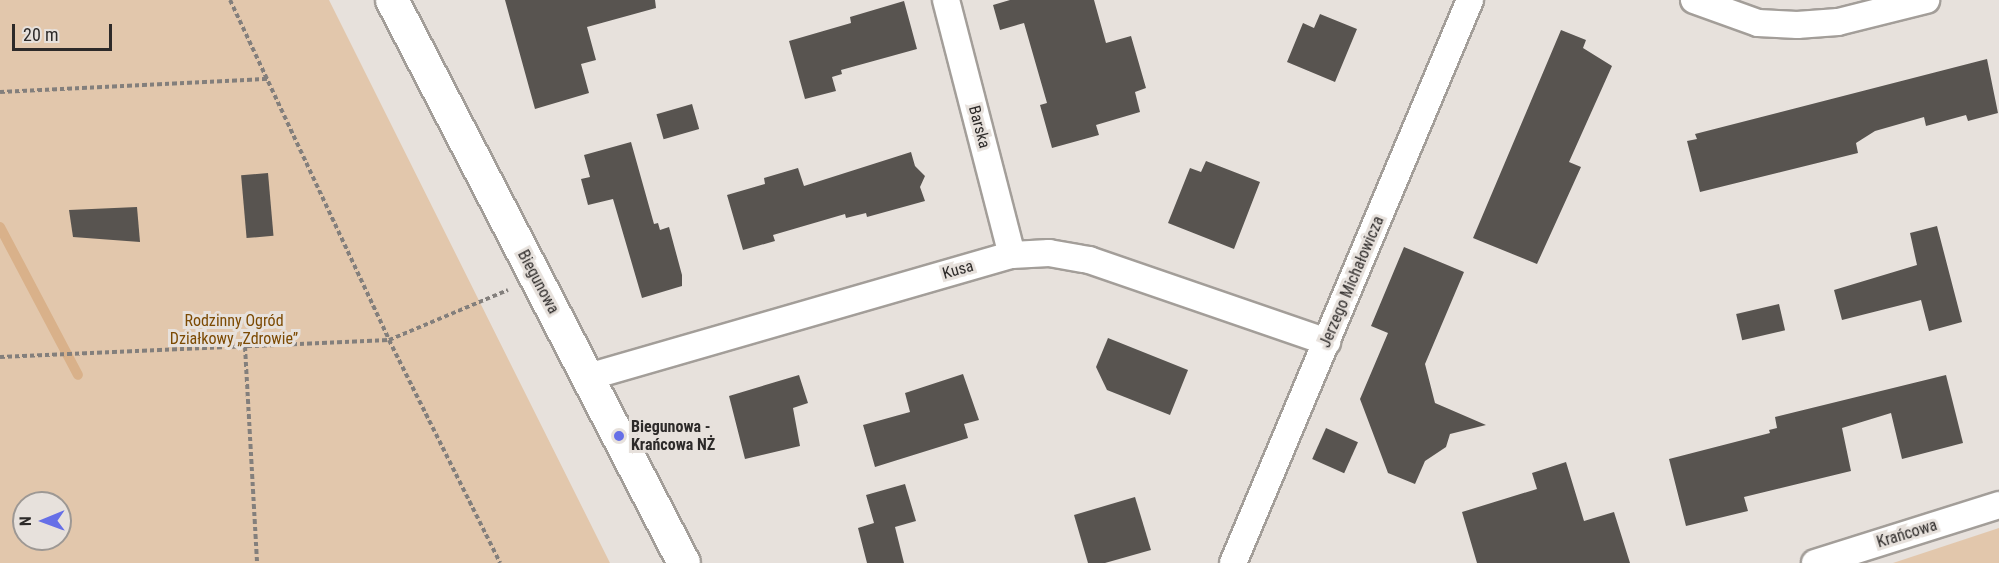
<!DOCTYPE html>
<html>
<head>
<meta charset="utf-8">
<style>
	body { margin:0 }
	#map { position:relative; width:1999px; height:563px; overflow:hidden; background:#e7e1dc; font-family:"Roboto Condensed",sans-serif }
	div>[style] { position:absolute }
	.green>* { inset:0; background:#e2c7ac }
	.stream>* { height:10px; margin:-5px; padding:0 5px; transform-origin:5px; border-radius:5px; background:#d9b18a }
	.building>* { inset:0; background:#585450; transform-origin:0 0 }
	.path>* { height:4px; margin-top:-2px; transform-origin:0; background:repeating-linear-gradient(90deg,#837f7c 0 4.5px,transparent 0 7.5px) }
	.roads { filter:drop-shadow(2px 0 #a39e99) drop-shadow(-2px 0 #a39e99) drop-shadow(0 2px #a39e99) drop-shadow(0 -2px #a39e99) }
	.minor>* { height:26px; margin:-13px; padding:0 13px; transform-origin:13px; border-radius:13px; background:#fff }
	.tertiary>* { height:32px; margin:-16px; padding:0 16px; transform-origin:16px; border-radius:16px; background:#fff }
	.dots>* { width:16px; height:16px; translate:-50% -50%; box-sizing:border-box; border:3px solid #e7e1dc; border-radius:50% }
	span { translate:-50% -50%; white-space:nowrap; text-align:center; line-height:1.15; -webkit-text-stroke:6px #e7e1dc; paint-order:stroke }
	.street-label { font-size:16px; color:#2d2a29 }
	.park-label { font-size:16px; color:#7c4a03 }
	.poi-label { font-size:16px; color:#2d2a29; font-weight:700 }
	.left { translate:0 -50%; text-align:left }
	.north { position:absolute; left:12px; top:491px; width:60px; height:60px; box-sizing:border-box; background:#e7e1dc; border:2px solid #9d9894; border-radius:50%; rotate:269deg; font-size:16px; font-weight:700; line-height:24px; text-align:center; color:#2d2a29 }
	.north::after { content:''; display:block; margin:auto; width:21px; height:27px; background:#666fe7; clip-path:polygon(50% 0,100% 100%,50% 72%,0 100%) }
	.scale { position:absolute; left:12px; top:24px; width:100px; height:27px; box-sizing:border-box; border:3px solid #2d2a29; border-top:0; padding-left:8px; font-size:18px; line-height:21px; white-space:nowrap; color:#2d2a29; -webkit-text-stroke:4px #e7e1dc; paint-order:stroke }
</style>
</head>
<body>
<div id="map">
	<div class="green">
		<div style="clip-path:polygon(evenodd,0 0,329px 0,610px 563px,0 563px,0 0,24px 503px,60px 503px,60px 539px,24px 539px,24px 503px)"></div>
		<div style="clip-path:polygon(1999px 528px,1999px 563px,1893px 563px)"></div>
	</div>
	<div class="stream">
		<div style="left:0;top:227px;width:167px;rotate:62.2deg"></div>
	</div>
	<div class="building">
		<div style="clip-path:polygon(505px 0,655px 0,656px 8px,587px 27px,596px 60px,581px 64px,589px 93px,535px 109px)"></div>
		<div style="clip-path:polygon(1010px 0,1094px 0,1106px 43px,1131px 36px,1146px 88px,1135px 92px,1140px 112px,1096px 125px,1099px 135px,1052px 148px,1040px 105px,1047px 103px,1024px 23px,1000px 30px,993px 5px)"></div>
		<div style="clip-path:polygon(904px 1px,917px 49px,841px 70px,842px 74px,832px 77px,836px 91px,805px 99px,789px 41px,851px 23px,850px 17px)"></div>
		<div style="clip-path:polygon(1320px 14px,1357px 29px,1335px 82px,1287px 62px,1303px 23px,1314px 28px)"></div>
		<div style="clip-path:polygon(1561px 30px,1586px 40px,1583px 48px,1612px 66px,1569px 162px,1581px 167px,1537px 264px,1473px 238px)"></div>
		<div style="clip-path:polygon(1987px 59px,1998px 113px,1968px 121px,1966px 115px,1926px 126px,1924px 117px,1875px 131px,1856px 143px,1858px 153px,1700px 192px,1687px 141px,1697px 139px,1695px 134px)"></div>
		<div style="left:692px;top:104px;width:26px;height:37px;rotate:74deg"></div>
		<div style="clip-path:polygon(631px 142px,654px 224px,658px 223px,660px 230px,669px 227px,682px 275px,682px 286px,642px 298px,613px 199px,588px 205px,581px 179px,590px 177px,584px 155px)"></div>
		<div style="clip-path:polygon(911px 152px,915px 166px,925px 176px,920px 187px,925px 201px,867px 217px,866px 213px,846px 218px,845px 214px,773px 235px,775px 241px,743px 250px,727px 195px,765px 184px,764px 178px,798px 168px,804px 186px)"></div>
		<div style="clip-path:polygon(1206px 161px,1260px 182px,1234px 249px,1168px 223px,1190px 168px,1201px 172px)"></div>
		<div style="left:268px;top:173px;width:63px;height:27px;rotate:85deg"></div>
		<div style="clip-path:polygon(137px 207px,140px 242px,73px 237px,69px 210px)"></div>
		<div style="clip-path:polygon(1937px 226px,1962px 322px,1929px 331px,1921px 300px,1842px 320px,1834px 290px,1917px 265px,1910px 233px)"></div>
		<div style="clip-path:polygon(1404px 247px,1464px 272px,1425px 364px,1435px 403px,1486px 425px,1450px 434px,1446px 447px,1425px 461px,1415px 484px,1388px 473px,1360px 399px,1388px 333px,1371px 326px)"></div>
		<div style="left:1779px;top:304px;width:27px;height:44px;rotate:77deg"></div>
		<div style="clip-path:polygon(1108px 338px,1188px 370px,1170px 415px,1107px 390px,1096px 367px)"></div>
		<div style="clip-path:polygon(963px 374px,979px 420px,964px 424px,968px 438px,875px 467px,863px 425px,910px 412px,905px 393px)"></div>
		<div style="clip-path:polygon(799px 375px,808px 403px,793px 408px,800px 446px,745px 459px,729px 396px)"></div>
		<div style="clip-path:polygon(1946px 375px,1963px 443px,1902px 459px,1891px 413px,1842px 428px,1851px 471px,1744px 497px,1748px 511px,1686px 526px,1669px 459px,1770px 433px,1769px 430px,1777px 428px,1775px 417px)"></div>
		<div style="left:1326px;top:428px;width:35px;height:34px;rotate:24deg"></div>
		<div style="clip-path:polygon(1566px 462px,1584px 521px,1614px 512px,1630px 563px,1477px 563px,1462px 512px,1537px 489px,1532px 473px)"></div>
		<div style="clip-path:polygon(905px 484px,916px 521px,895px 527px,904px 563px,867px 563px,858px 528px,874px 523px,866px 495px)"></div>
		<div style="clip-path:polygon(1135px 497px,1151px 550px,1105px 563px,1088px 563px,1074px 515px)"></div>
	</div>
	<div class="path">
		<div style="left:230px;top:0;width:375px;rotate:64.9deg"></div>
		<div style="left:389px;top:340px;width:249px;rotate:63.5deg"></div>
		<div style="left:0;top:92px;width:269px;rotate:-2.8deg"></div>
		<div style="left:245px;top:347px;width:216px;rotate:86.8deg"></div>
		<div style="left:0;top:357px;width:389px;rotate:-2.5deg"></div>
		<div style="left:389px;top:340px;width:129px;rotate:-22.8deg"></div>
	</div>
	<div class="roads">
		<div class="minor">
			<div style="left:946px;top:0;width:263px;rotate:75.5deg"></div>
			<div style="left:1694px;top:0;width:68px;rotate:19.8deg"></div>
			<div style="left:1758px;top:23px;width:39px;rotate:3deg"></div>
			<div style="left:1797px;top:25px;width:41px;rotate:-4.2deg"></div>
			<div style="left:1838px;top:22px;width:91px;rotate:-14deg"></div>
			<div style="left:588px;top:377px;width:441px;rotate:-16.1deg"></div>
			<div style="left:1012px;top:255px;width:37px;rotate:-3deg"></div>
			<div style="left:1049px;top:253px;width:41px;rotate:9.9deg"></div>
			<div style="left:1089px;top:260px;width:252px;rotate:19deg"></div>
			<div style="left:1233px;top:563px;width:611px;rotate:-67.17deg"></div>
			<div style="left:1815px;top:563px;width:193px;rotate:-17.5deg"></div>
		</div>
		<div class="tertiary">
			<div style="left:392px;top:0;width:634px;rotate:62.59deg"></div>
		</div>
	</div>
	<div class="dots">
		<div style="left:619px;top:436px;background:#666fe7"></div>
	</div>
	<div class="street-label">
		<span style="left:979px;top:127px;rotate:75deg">Barska</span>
		<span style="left:958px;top:270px;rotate:-16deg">Kusa</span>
		<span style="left:538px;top:282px;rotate:62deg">Biegunowa</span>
		<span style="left:1352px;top:282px;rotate:-67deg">Jerzego Michałowicza</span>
		<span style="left:1907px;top:534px;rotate:-17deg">Krańcowa</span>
	</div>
	<div class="park-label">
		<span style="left:234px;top:330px">Rodzinny Ogród<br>Działkowy „Zdrowie”</span>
	</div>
	<div class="poi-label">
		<span class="left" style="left:631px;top:436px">Biegunowa -<br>Krańcowa NŻ</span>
	</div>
	<div class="north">N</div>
	<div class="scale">20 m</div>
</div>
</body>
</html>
